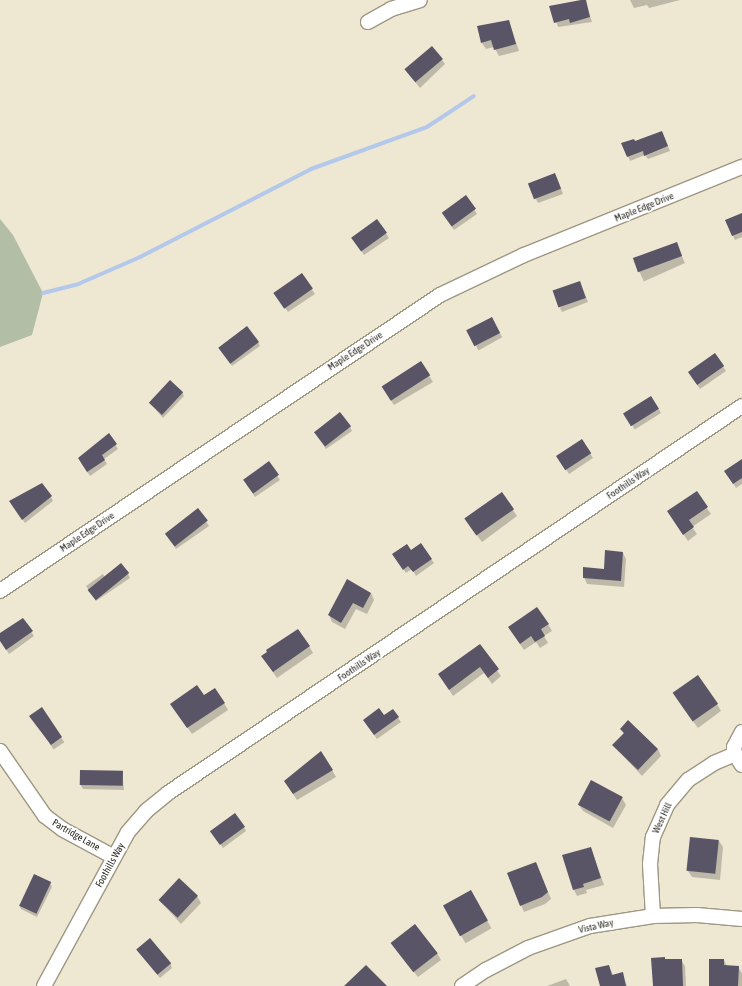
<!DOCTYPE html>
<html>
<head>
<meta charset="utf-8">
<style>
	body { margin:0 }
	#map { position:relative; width:742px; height:986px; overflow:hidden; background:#eee7d2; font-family:"Asap Condensed",sans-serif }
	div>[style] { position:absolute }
	.green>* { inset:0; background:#b2bfa6 }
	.shadow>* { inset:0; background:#0003; transform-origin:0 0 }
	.stream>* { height:4px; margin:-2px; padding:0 2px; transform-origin:2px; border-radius:2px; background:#b3c8ea }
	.building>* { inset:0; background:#595566; transform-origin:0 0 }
	.roads { filter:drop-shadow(1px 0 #9e9783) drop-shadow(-1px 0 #9e9783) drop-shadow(0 1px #9e9783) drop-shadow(0 -1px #9e9783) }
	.minor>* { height:14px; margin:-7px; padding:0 7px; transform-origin:7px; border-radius:7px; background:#fff }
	span { translate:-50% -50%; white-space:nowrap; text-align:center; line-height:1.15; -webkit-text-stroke:4px #fff; paint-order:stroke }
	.street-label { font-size:10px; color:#2c2921 }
</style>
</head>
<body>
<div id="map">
	<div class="green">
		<div style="clip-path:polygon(0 219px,13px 235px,43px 293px,32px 335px,0 347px)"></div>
	</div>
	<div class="shadow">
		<div style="clip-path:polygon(585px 0,592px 22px,558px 27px,551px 6px)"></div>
		<div style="clip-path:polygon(630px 0,680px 0,649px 8px,647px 5px,634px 8px)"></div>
		<div style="clip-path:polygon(509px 21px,519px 51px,499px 56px,494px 47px,486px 49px,482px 43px)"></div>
		<div style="clip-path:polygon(442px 60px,445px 64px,420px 88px,407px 72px)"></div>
		<div style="clip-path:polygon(662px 132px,670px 151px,648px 159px,645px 155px,630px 161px,623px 144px,635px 143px)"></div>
		<div style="clip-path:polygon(557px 178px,563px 194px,538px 203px,536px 199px)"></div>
		<div style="clip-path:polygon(466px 196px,477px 214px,454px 230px,445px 217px)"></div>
		<div style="clip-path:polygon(742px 215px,742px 237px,735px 240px,726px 221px)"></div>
		<div style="clip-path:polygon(377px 220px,389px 238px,364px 255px,355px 241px)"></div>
		<div style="left:676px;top:243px;width:22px;height:45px;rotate:66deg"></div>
		<div style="clip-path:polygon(302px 274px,315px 294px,288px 312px,277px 297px)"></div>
		<div style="clip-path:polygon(580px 282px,588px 302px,562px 312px,560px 308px)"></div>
		<div style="left:492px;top:319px;width:21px;height:27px;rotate:61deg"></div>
		<div style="clip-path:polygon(258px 342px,260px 346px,232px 366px,222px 351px)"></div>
		<div style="clip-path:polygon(714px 354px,726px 371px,700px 389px,691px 376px)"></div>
		<div style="clip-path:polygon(421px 363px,433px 382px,394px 405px,386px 393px)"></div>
		<div style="clip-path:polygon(182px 392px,184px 396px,163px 418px,149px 402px)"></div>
		<div style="left:651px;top:397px;width:19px;height:31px;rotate:58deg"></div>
		<div style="clip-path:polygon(350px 427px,352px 431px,326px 449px,317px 436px)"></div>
		<div style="clip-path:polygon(109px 434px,118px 449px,104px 459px,107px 464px,90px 476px,81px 463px)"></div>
		<div style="clip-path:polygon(582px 440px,593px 458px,569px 474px,560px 460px)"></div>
		<div style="clip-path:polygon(742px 460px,742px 484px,736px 488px,728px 476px)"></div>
		<div style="clip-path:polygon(269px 463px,280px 480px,255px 497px,246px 484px)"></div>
		<div style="clip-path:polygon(696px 493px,711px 514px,692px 527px,697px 534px,688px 541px,672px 518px)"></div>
		<div style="clip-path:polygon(502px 494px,517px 516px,482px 542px,470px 526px)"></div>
		<div style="clip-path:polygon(51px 497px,53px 501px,25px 523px,13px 506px)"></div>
		<div style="clip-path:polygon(198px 509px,209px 526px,176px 549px,168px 538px)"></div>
		<div style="clip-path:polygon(411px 552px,431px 559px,434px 563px,416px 576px,412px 569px,406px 573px,396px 559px)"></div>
		<div style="clip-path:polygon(623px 553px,626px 559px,624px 587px,587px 584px,584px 577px,604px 570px)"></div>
		<div style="clip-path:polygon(103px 574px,104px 576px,128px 574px,130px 578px,96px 601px,86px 586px)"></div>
		<div style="clip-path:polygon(371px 593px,374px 600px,367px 614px,356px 609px,345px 629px,332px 622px,329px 615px)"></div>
		<div style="clip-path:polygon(23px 619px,34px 636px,9px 654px,0 640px,0 634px)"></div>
		<div style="clip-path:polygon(548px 624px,552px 631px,544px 636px,548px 643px,540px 648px,536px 642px,524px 650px,509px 628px)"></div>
		<div style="clip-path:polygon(479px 645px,501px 676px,492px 684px,484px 673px,453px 696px,439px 674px)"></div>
		<div style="clip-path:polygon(309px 646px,313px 653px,277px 678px,266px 662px)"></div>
		<div style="clip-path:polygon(204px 697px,224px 703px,228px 710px,192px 734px,175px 710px)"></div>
		<div style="clip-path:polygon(677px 699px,717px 704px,721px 711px,698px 728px)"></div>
		<div style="left:42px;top:709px;width:40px;height:13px;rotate:56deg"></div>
		<div style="clip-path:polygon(384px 717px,398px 718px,401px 722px,377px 739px,366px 724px)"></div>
		<div style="clip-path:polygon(621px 729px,658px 749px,661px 756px,642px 776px,613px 745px,624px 734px)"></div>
		<div style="clip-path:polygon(332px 770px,336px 777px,297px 800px,289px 788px)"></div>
		<div style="clip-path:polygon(122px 772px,124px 790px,83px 789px,80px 784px)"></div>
		<div style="clip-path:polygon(622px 798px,626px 805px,613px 828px,583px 811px,579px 805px)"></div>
		<div style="clip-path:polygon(244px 827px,246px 831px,223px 848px,214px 835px)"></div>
		<div style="clip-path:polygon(719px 841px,723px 847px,720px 880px,692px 877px,688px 871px)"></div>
		<div style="clip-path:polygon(591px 848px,604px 885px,586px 890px,587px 893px,577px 896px,574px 890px)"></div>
		<div style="clip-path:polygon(536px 863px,551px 899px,545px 904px,524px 912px,521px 905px)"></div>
		<div style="clip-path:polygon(50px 883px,52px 887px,37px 917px,21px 909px,19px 905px)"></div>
		<div style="left:470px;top:891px;width:43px;height:30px;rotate:60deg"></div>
		<div style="clip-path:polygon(197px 896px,201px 903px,181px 924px,159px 900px)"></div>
		<div style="clip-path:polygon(137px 950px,170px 963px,172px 968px,160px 978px)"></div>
		<div style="clip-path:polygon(396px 950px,437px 953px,441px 960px,418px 977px)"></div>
		<div style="clip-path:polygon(681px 960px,685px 966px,686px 986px,654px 986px)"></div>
		<div style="clip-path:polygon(724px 960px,727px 966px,738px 967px,742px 973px,742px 986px,710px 986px)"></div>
		<div style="clip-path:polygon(609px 966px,613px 975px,622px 973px,627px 986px,601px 986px)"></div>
		<div style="clip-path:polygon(566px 979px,570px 986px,547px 986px)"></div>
	</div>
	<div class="stream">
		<div style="left:43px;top:293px;width:34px;rotate:-14deg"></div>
		<div style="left:76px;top:285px;width:70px;rotate:-23.6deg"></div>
		<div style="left:140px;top:257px;width:192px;rotate:-27.2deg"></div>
		<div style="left:311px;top:169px;width:123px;rotate:-19.9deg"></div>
		<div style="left:427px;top:127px;width:56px;rotate:-33.4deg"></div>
	</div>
	<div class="building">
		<div style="clip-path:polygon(581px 0,586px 0,590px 17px,570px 23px,569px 19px,554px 23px,549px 6px)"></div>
		<div style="clip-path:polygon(509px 20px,516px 44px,494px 50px,491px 40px,481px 43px,477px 26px)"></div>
		<div style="left:432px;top:46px;width:17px;height:36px;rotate:50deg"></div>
		<div style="clip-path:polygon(662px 131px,668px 146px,644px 156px,643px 151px,627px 157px,621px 143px,634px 139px,635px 141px)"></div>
		<div style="left:555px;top:173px;width:17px;height:29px;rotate:69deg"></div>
		<div style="left:466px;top:195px;width:17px;height:30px;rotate:54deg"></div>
		<div style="clip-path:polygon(742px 213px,742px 232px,732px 236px,725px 220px)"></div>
		<div style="left:377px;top:219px;width:17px;height:32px;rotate:54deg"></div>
		<div style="left:677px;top:242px;width:15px;height:47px;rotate:70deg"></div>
		<div style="left:302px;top:273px;width:19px;height:35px;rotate:55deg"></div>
		<div style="left:580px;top:281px;width:18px;height:29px;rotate:71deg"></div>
		<div style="left:492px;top:317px;width:18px;height:29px;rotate:63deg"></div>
		<div style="left:247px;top:326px;width:20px;height:36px;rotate:53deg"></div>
		<div style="left:715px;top:353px;width:16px;height:33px;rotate:55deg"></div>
		<div style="left:421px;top:361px;width:17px;height:47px;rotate:57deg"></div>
		<div style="left:170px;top:380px;width:18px;height:31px;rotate:43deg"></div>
		<div style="left:651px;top:396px;width:15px;height:33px;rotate:58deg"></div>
		<div style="left:340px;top:412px;width:18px;height:33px;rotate:52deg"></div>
		<div style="clip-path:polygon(109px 433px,117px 444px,102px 455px,105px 460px,87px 472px,78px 458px)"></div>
		<div style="left:582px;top:439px;width:17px;height:31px;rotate:57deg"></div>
		<div style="clip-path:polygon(742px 459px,742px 478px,733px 484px,724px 471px)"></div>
		<div style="left:269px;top:461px;width:17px;height:32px;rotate:54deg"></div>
		<div style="clip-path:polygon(42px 483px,52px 496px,22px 520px,9px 501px)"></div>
		<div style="clip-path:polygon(697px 491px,708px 507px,689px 520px,694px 527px,683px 535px,667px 511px)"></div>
		<div style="left:502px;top:492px;width:21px;height:46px;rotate:55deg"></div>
		<div style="left:198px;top:508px;width:16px;height:42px;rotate:52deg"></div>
		<div style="clip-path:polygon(421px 543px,432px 559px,413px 572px,408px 566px,403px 570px,392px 554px,407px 544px,411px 550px)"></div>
		<div style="clip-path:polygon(605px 550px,623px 552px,621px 581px,583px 578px,583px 567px,604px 569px)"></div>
		<div style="left:121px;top:563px;width:13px;height:43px;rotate:51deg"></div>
		<div style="clip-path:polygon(347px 579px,371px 593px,363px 608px,353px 603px,341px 623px,328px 615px)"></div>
		<div style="clip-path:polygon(537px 607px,549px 624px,541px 629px,545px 636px,535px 642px,531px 636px,520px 644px,508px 627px)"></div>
		<div style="clip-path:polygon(23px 618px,33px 631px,6px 650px,0 641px,0 633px)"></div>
		<div style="clip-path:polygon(298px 629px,310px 646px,273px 672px,261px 656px,267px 652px,266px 650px)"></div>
		<div style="clip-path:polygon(480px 644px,499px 669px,488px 678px,480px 667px,449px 690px,438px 674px)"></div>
		<div style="left:698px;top:675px;width:35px;height:31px;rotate:55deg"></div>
		<div style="clip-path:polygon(197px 685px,204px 695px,215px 688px,225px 703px,187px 728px,170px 704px)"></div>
		<div style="clip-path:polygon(42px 707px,62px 737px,51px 745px,29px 716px)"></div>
		<div style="clip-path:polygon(379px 708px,384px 715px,393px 709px,399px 717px,374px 735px,363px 720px)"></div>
		<div style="clip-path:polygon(628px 720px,658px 749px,638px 770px,612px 745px,624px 733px,620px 729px)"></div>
		<div style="clip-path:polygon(321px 751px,333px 770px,293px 794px,284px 781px)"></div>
		<div style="left:80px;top:770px;width:43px;height:15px;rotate:1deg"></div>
		<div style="left:591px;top:780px;width:36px;height:28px;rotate:28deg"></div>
		<div style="left:235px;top:813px;width:17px;height:31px;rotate:54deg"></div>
		<div style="left:690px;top:837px;width:29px;height:34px;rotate:6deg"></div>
		<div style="clip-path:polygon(591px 847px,601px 878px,583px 884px,584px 887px,573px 890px,562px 855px)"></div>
		<div style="clip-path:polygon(536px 862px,548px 892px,542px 897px,520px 906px,507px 873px)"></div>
		<div style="left:34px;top:874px;width:19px;height:35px;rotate:25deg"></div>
		<div style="left:179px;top:878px;width:26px;height:30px;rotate:43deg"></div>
		<div style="left:471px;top:890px;width:35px;height:32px;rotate:61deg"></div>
		<div style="left:415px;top:924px;width:37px;height:31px;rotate:52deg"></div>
		<div style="left:150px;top:938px;width:33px;height:18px;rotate:50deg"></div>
		<div style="clip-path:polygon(665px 957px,665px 959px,682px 959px,683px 986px,653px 986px,651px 958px)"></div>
		<div style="clip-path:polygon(709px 959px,724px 959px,724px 965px,739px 966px,738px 986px,709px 986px)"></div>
		<div style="clip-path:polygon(366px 965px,387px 986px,344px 986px)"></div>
		<div style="clip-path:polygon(609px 965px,612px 975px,623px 972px,626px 986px,600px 986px,595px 968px)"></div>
	</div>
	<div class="roads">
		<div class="minor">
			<div style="left:368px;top:22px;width:26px;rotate:-29deg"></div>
			<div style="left:391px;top:9px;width:30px;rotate:-17deg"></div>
			<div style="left:0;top:591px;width:530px;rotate:-33.93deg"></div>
			<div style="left:440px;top:295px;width:93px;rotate:-25.5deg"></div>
			<div style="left:524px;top:255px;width:235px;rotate:-22deg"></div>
			<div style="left:742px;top:732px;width:17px;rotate:118deg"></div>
			<div style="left:734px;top:747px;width:7px;rotate:82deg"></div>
			<div style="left:735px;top:754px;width:13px;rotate:58deg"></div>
			<div style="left:0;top:751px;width:79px;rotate:55.3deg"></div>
			<div style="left:45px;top:816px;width:21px;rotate:37deg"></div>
			<div style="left:62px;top:829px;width:59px;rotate:28.3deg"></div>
			<div style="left:653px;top:916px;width:52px;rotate:-93.3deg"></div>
			<div style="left:650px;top:864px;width:27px;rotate:-84deg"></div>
			<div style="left:653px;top:837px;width:35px;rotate:-66deg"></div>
			<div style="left:667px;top:805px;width:33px;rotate:-50deg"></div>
			<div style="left:688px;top:780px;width:31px;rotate:-33deg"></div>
			<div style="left:714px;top:763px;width:23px;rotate:-23deg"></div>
			<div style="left:44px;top:986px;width:175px;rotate:-61.4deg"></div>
			<div style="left:128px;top:832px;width:28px;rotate:-49deg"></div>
			<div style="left:146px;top:811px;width:28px;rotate:-39deg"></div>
			<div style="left:168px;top:793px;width:692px;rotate:-33.99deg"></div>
			<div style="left:462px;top:986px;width:29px;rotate:-34deg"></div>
			<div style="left:486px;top:970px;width:47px;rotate:-27.6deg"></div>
			<div style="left:528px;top:948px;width:66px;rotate:-19.5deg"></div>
			<div style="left:590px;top:926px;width:64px;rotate:-9deg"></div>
			<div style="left:653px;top:916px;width:44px;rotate:-1.3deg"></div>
			<div style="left:697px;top:915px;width:45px;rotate:5.1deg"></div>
		</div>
	</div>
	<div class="street-label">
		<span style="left:644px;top:207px;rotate:-22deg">Maple Edge Drive</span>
		<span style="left:355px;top:351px;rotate:-33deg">Maple Edge Drive</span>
		<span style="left:628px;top:483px;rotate:-34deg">Foothills Way</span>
		<span style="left:87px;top:532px;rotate:-34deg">Maple Edge Drive</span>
		<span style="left:359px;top:665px;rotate:-34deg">Foothills Way</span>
		<span style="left:662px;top:818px;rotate:-65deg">West Hill</span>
		<span style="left:76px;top:835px;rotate:30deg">Partridge Lane</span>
		<span style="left:110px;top:865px;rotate:-61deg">Foothills Way</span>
		<span style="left:596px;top:926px;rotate:-13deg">Vista Way</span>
	</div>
</div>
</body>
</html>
